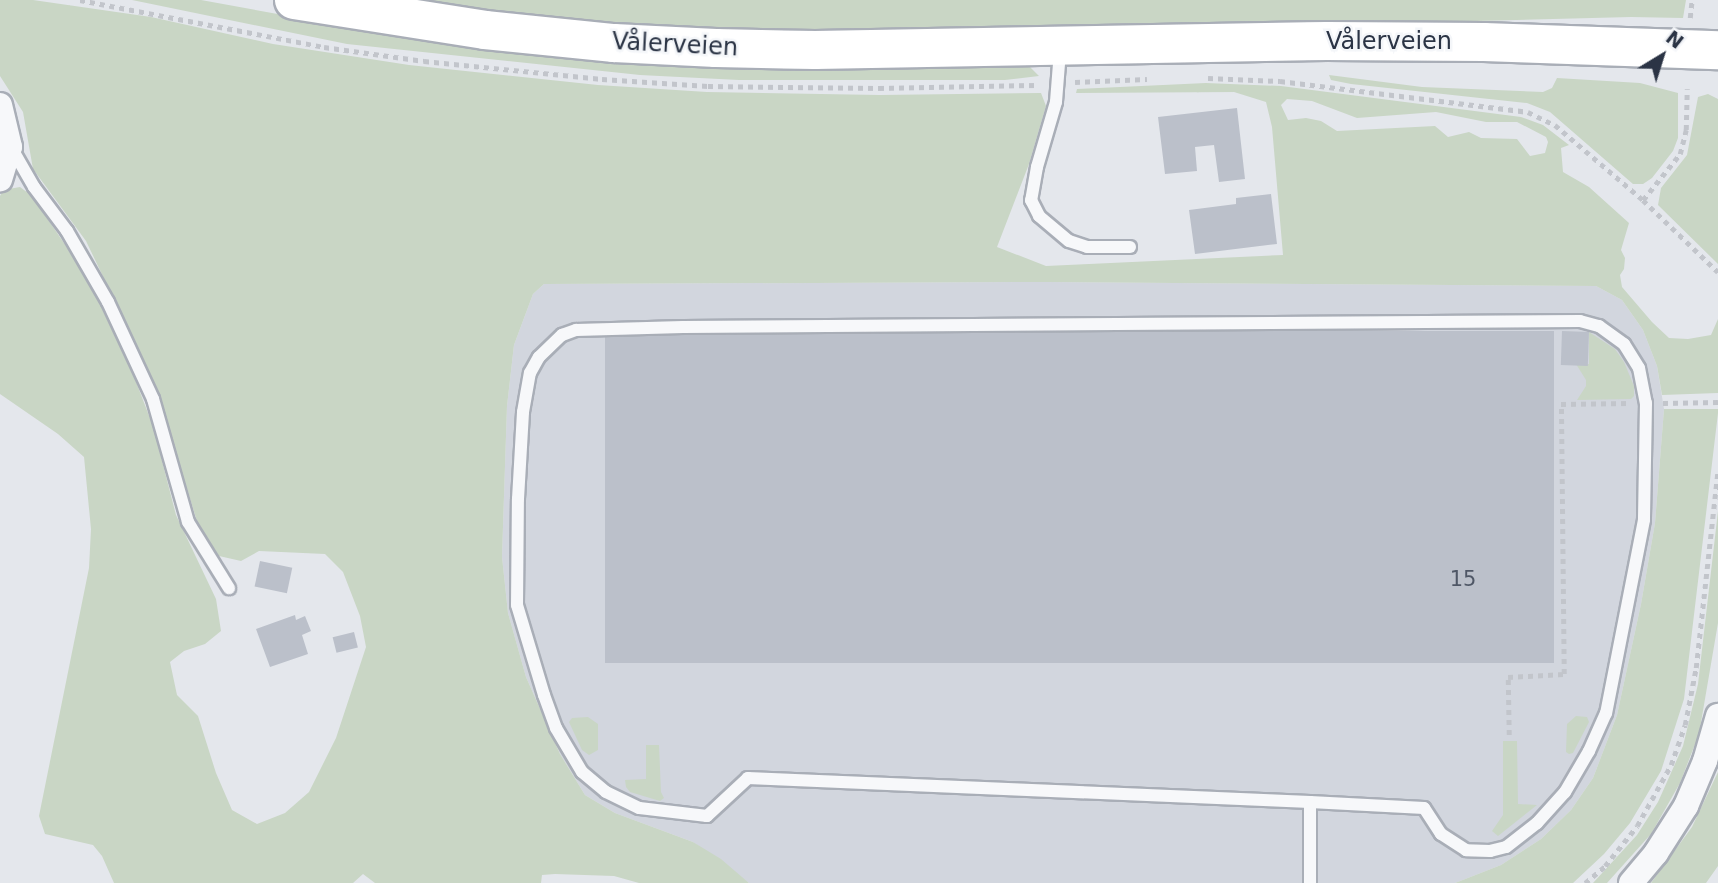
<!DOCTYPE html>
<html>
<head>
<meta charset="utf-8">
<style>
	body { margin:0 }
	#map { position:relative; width:1718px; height:883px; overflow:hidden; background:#e4e7ec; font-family:"DejaVu Sans",sans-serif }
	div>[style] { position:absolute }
	.built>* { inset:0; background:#d2d6de }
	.green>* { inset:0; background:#c9d6c5 }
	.building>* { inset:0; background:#bbc0ca; transform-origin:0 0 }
	.path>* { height:4.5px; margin-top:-2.25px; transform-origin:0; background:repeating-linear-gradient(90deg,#c2c5cb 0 5px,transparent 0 10px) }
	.roads { filter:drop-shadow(2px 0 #a9aeb7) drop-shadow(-2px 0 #a9aeb7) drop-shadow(0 2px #a9aeb7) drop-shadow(0 -2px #a9aeb7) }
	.lane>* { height:12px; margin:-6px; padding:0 6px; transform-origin:6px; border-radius:6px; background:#f7f8fa }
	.street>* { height:24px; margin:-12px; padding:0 12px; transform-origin:12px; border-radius:12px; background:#f7f8fa }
	.primary>* { height:38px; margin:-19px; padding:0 19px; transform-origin:19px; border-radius:19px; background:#fff }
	span { translate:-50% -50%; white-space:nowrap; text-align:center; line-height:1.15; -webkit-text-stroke:5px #f4f6f9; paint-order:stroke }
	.number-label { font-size:21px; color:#4f5766 }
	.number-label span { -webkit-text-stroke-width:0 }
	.street-label { font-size:24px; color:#2b3445 }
	.north { position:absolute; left:1627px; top:21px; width:70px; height:70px; -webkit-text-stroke:5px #f4f6f9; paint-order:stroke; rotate:38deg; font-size:19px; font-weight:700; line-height:28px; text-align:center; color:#2b3445 }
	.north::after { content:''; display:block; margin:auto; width:24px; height:32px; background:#2b3445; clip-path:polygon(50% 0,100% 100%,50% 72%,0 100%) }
</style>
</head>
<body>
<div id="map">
	<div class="built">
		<div style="clip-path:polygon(1046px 282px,1596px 286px,1622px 300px,1643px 330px,1657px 366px,1664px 409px,1655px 523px,1641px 604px,1617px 715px,1593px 778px,1571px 810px,1541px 839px,1501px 865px,1455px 883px,749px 883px,693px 842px,615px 813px,585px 795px,560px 754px,526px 677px,508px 613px,502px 557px,507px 406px,514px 345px,533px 294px,544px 284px)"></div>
	</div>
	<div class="green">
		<div style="clip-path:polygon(evenodd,0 0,33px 0,151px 17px,273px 44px,409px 65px,598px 85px,707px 92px,880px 95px,1041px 93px,1046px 106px,1029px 164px,997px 247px,1046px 266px,1283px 255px,1272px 127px,1266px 102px,1234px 92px,1076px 93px,1077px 89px,1206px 83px,1281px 86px,1521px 117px,1543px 125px,1569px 145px,1561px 148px,1563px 172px,1589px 187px,1629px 223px,1621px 250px,1625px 258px,1624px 269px,1620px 275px,1622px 287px,1652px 322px,1669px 338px,1688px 339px,1711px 335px,1718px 319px,1718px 393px,1662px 395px,1657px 366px,1643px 330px,1622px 300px,1596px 286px,1046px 282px,544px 284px,533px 294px,514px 345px,507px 406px,502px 557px,508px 613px,526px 677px,560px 754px,585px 795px,615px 813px,693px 842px,721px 859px,749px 883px,639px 883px,614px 876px,555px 874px,542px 875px,541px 883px,375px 883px,363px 874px,353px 883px,114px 883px,102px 856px,93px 845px,45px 834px,39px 816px,89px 568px,91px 529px,84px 457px,58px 434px,0 394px,0 196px,3px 190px,20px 187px,32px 196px,66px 246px,97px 298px,133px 374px,153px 426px,176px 515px,216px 599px,221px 631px,205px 644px,184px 651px,170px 662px,177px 695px,198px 716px,216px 773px,232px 810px,257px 824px,285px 813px,309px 792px,336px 738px,366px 647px,360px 616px,343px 572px,325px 554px,259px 551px,241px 561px,219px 556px,199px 528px,156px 387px,86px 241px,33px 169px,23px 112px,0 76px,0 0,1287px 99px,1312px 101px,1357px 118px,1436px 112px,1486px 122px,1517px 122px,1546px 137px,1548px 142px,1545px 153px,1530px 156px,1517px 139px,1481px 138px,1469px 132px,1448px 137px,1435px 126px,1337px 131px,1321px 121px,1306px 118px,1288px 120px,1281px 105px,1287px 99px)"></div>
		<div style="clip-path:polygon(132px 0,201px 0,327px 23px,1026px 63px,1039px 76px,1005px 80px,739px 80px,640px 75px,347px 44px)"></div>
		<div style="clip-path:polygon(379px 0,1686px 0,1683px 18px,1631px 17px,1167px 29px,665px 32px)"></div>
		<div style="clip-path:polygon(1329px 75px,1422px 87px,1543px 92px,1552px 88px,1557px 78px,1640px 83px,1678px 93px,1678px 138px,1673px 151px,1652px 178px,1643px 184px,1633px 184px,1550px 112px,1527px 103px,1351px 84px,1331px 80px)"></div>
		<div style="clip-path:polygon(1708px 94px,1718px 99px,1718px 264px,1658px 205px,1661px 188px,1687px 155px,1698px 97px)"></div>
		<div style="clip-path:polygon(1589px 332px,1615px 349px,1624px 362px,1634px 386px,1634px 396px,1631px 399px,1577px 400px,1586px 386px,1586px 380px,1576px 364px,1589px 364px)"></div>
		<div style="clip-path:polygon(1664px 409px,1718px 409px,1718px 413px,1684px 699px,1661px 771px,1630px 823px,1604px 854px,1573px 883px,1455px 883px,1501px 865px,1541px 839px,1571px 810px,1593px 778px,1617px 715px,1641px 604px,1655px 523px)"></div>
		<div style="clip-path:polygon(1718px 511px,1718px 623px,1699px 734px,1680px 783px,1651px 834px,1607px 883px,1593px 883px,1637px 835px,1658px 802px,1683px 746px,1698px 684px)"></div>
		<div style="clip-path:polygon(1576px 716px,1587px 717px,1589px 722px,1573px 753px,1569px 754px,1566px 752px,1567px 724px)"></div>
		<div style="clip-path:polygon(588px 717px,598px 724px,598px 750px,589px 755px,582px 750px,569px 722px,572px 718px)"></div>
		<div style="clip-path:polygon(1503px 741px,1517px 741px,1518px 804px,1537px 805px,1498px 836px,1492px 831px,1503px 815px)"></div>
		<div style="clip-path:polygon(646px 745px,659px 745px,661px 792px,664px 798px,660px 801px,630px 792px,626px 787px,625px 780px,646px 779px)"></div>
		<div style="clip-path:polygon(1718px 772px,1718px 866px,1706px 883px,1651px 883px,1692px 827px)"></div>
	</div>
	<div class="building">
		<div style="clip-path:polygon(1237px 108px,1245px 179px,1219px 182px,1214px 145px,1195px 147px,1197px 171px,1165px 174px,1158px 117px)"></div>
		<div style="clip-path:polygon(1271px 194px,1277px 244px,1195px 254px,1189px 210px,1236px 204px,1236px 198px)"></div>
		<div style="left:1554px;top:331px;width:332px;height:949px;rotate:90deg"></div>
		<div style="left:1562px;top:331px;width:27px;height:34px;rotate:2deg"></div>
		<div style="left:260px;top:561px;width:33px;height:26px;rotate:12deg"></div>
		<div style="clip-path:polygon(295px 615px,296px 620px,305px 616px,311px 631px,302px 635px,308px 654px,270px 667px,256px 629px)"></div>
		<div style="left:354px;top:632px;width:16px;height:22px;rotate:76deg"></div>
	</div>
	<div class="path">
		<div style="left:80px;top:0;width:248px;rotate:10.9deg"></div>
		<div style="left:324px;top:47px;width:101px;rotate:8deg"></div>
		<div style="left:424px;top:61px;width:179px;rotate:5.8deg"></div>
		<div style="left:602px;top:79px;width:106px;rotate:3.8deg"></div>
		<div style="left:708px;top:86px;width:171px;rotate:0.7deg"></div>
		<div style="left:879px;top:88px;width:160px;rotate:-1.1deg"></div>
		<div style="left:1690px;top:18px;width:18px;rotate:-84deg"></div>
		<div style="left:1208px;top:78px;width:72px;rotate:2.4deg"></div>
		<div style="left:1280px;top:81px;width:250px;rotate:7.1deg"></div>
		<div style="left:1528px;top:112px;width:30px;rotate:26deg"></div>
		<div style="left:1555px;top:125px;width:116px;rotate:40.4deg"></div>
		<div style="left:1643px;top:200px;width:59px;rotate:-51.2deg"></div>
		<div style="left:1680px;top:154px;width:25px;rotate:-76deg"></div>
		<div style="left:1686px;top:130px;width:41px;rotate:-88.6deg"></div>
		<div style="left:1075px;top:82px;width:72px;rotate:-2.4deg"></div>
		<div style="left:1643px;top:200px;width:104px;rotate:43.8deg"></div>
		<div style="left:1663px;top:403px;width:55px;rotate:-1deg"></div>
		<div style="left:1509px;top:735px;width:58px;rotate:-91deg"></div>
		<div style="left:1508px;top:677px;width:56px;rotate:-3.1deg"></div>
		<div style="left:1564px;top:674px;width:270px;rotate:-90.6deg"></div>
		<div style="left:1561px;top:404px;width:69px;rotate:-0.8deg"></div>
		<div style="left:1585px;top:883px;width:26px;rotate:-40deg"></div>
		<div style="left:1605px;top:866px;width:51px;rotate:-51.3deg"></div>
		<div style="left:1637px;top:826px;width:70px;rotate:-60.9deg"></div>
		<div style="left:1671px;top:765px;width:42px;rotate:-70.7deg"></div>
		<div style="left:1685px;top:725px;width:58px;rotate:-79.1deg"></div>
		<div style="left:1696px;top:668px;width:200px;rotate:-83.7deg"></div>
	</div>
	<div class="roads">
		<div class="lane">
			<div style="left:1060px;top:51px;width:51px;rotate:94.5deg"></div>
			<div style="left:1056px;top:102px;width:68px;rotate:106.3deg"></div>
			<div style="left:1037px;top:167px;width:34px;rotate:100deg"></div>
			<div style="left:1031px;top:200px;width:18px;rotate:63deg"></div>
			<div style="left:1039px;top:216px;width:39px;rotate:40deg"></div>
			<div style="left:1069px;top:241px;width:19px;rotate:18deg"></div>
			<div style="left:1087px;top:247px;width:43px"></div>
			<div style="left:11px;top:147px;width:46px;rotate:60.1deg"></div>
			<div style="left:34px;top:187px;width:55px;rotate:53.1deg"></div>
			<div style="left:67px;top:231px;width:82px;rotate:60deg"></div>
			<div style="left:108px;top:302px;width:107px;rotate:65.1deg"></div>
			<div style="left:153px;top:399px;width:128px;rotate:74.1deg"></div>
			<div style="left:188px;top:522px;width:78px;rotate:58.2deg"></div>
			<div style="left:1580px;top:321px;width:20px;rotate:15deg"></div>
			<div style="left:1599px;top:326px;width:31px;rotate:36deg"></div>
			<div style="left:1624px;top:344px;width:28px;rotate:58deg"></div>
			<div style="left:1639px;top:368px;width:36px;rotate:79deg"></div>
			<div style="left:1646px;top:403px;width:117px;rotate:91deg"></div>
			<div style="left:1644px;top:520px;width:197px;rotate:101.1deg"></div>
			<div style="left:1606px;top:713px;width:42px;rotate:114.1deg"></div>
			<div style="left:1589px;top:751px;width:48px;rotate:120.3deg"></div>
			<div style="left:1565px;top:792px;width:42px;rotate:132.1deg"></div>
			<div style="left:1537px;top:823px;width:39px;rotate:142deg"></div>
			<div style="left:1506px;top:847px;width:16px;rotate:166deg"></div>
			<div style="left:1490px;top:851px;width:24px;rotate:-178deg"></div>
			<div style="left:1466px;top:850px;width:30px;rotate:-147deg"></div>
			<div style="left:1441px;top:834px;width:31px;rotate:-123deg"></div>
			<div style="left:1424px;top:808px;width:114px;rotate:-177deg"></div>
			<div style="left:1310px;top:802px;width:563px;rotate:-177.55deg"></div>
			<div style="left:748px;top:778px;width:56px;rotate:137.2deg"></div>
			<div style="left:707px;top:816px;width:68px;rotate:-173.3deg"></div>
			<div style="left:639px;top:808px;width:37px;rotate:-154deg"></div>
			<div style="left:606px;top:792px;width:31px;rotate:-140deg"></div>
			<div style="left:582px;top:772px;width:51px;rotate:-120.6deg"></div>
			<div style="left:556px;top:728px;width:35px;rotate:-110deg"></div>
			<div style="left:544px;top:695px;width:94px;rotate:-106.7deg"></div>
			<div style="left:517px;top:605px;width:106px;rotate:-89.5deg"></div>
			<div style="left:518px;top:499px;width:87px;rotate:-86.7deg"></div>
			<div style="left:523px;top:412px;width:40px;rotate:-80deg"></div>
			<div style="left:530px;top:373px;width:18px;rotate:-61deg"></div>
			<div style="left:539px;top:357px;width:32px;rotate:-44deg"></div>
			<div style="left:562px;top:335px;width:15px;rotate:-20deg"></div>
			<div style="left:576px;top:330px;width:107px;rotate:-1.6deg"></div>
			<div style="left:683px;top:327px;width:897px;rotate:-0.38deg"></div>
			<div style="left:1310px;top:802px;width:81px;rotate:90deg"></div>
		</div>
		<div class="street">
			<div style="left:0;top:105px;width:43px;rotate:76.6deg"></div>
			<div style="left:10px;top:147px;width:34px;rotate:107deg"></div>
			<div style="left:1631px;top:883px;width:39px;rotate:-50deg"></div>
			<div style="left:1656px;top:853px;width:56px;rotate:-57.4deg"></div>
			<div style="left:1686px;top:806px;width:49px;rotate:-67.1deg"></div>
			<div style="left:1705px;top:761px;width:47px;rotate:-73.9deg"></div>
		</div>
		<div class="primary">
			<div style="left:294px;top:0;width:193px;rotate:8.9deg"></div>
			<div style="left:485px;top:30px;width:130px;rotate:5.8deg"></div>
			<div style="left:614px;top:43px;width:102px;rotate:2.8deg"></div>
			<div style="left:716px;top:48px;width:99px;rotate:1.2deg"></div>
			<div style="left:815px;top:50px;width:512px;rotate:-1.01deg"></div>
			<div style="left:1327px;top:41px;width:157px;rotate:0.4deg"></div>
			<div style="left:1484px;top:42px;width:234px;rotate:2deg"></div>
		</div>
	</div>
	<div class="number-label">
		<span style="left:1463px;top:579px">15</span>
	</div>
	<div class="street-label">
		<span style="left:1389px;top:42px">Vålerveien</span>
		<span style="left:675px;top:45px;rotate:3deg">Vålerveien</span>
	</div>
	<div class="north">N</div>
</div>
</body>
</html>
